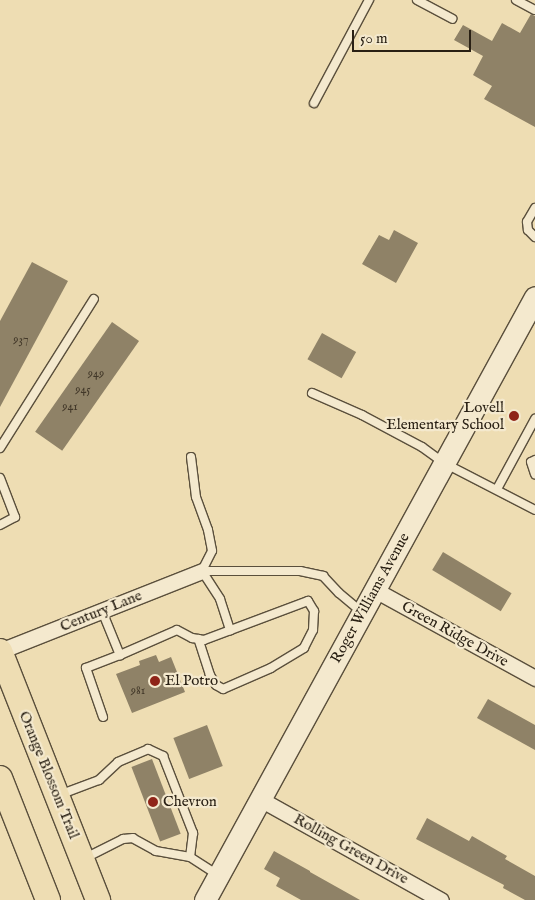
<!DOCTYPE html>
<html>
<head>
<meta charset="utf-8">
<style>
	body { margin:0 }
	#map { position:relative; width:535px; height:900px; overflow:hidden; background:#eeddb3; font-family:"IM FELL English",serif }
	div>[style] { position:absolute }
	.building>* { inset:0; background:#8f8267; transform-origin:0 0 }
	.roads { filter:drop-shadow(1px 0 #5a4f3c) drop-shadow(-1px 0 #5a4f3c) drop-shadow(0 1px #5a4f3c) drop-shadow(0 -1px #5a4f3c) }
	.lane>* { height:8px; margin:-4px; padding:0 4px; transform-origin:4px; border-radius:4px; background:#f4e9ce }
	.street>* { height:15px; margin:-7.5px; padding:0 7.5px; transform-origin:7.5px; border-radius:7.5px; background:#f4e9ce }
	.secondary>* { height:21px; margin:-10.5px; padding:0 10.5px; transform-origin:10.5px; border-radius:10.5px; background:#f4e9ce }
	.primary>* { height:24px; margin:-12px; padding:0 12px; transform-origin:12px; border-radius:12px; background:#eeddb3 }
	.dots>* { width:14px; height:14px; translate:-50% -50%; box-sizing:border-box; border:2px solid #f4e9ce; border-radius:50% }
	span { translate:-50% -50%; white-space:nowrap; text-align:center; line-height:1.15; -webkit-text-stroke:4.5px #f4e9ce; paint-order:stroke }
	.number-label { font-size:12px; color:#423829 }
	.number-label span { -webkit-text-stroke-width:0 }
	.poi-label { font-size:15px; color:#292014 }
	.right { translate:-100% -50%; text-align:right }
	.left { translate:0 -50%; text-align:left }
	.street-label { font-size:15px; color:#292014 }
	.scale { position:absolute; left:352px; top:30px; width:119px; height:22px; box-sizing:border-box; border:2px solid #292014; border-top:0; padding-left:6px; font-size:15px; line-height:18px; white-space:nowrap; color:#292014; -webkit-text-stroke:4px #f4e9ce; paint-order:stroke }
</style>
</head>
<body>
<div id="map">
	<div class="building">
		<div style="clip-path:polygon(531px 14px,535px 16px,535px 127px,484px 99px,492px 86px,473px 75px,483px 56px,454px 40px,463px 25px,492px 41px,502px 23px,520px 33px)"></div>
		<div style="clip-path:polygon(394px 230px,418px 243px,396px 283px,362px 264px,379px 235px,389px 240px)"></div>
		<div style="clip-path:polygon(32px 262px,68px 281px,0 407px,0 321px)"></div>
		<div style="left:112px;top:322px;width:33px;height:134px;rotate:35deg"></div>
		<div style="left:322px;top:333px;width:39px;height:30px;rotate:29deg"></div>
		<div style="left:443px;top:552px;width:80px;height:21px;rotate:31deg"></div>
		<div style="clip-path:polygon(156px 655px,159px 662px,171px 657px,185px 692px,132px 713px,116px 674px,140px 665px,139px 661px)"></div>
		<div style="clip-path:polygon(488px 699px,535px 725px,535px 750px,477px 718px)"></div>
		<div style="left:207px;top:725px;width:44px;height:36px;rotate:69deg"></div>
		<div style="left:152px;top:759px;width:80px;height:22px;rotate:69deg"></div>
		<div style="clip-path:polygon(427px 818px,469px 841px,472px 836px,507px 856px,505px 859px,535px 876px,535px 900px,525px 900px,503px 888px,504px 885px,416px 839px)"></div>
		<div style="clip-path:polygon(274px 851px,310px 871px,310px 872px,360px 900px,301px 900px,276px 886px,280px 878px,264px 869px)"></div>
	</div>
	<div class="roads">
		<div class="lane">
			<div style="left:417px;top:0;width:40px;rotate:28deg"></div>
			<div style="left:516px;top:0;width:21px;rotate:28deg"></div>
			<div style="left:314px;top:103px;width:117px;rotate:-61.9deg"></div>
			<div style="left:535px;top:208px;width:16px;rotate:120deg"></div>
			<div style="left:527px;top:222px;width:8px;rotate:83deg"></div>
			<div style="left:528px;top:230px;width:10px;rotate:45deg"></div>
			<div style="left:312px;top:393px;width:55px;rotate:23.7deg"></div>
			<div style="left:362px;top:415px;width:68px;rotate:28.1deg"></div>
			<div style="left:422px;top:447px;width:27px;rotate:36deg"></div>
			<div style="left:444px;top:463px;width:102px;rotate:27.3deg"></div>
			<div style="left:0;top:448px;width:176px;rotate:-57.8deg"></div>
			<div style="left:191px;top:457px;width:40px;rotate:82.9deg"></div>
			<div style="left:196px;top:497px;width:35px;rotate:70deg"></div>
			<div style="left:208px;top:530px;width:21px;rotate:79deg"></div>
			<div style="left:212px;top:551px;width:22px;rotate:117deg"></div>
			<div style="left:535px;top:460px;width:4px;rotate:153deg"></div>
			<div style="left:531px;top:462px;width:13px;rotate:72deg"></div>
			<div style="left:0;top:478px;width:42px;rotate:69deg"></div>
			<div style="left:15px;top:517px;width:17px;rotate:152deg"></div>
			<div style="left:497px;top:489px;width:80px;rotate:-61.5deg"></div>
			<div style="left:202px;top:571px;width:98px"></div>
			<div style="left:300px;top:571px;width:24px;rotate:12deg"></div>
			<div style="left:323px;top:576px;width:23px;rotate:47deg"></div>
			<div style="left:339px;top:593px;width:30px;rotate:40deg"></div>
			<div style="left:202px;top:571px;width:33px;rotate:57deg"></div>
			<div style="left:220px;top:599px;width:33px;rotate:72deg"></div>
			<div style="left:102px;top:611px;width:48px;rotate:67.8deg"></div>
			<div style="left:120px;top:655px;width:62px;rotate:-23.7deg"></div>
			<div style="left:177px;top:630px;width:17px;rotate:28deg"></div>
			<div style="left:192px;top:638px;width:12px;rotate:9deg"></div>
			<div style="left:204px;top:640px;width:111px;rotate:-20.6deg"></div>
			<div style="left:308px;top:601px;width:12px;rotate:59deg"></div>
			<div style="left:314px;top:611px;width:19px;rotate:93deg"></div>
			<div style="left:313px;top:630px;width:20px;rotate:117deg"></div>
			<div style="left:304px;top:648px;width:39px;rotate:149deg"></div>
			<div style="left:271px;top:668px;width:52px;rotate:156.4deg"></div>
			<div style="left:223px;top:689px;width:8px;rotate:-150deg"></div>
			<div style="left:216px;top:685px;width:12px;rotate:-121deg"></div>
			<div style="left:210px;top:675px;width:38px;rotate:-108deg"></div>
			<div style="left:103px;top:717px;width:52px;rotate:-109.1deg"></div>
			<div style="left:86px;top:668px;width:36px;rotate:-21deg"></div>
			<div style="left:59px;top:795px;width:43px;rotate:-20.6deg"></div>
			<div style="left:99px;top:780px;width:26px;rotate:-43deg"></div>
			<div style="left:118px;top:762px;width:33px;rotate:-23deg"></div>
			<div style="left:148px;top:749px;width:17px;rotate:25deg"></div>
			<div style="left:163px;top:756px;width:83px;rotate:68.7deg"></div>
			<div style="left:193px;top:833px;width:24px;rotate:97deg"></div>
			<div style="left:190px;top:857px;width:35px;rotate:-170deg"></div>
			<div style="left:156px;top:851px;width:26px;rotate:-151deg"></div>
			<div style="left:133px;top:838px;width:10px;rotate:174deg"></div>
			<div style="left:123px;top:839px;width:42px;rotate:153.4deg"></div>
			<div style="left:190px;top:857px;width:33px;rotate:33deg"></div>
		</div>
		<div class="street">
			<div style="left:375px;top:590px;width:183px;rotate:28.8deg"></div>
			<div style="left:0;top:651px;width:217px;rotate:-21.6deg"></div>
			<div style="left:260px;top:799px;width:207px;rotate:29.2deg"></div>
		</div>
		<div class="secondary">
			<div style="left:205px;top:900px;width:687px;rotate:-61.31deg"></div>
		</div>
		<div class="primary">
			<div style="left:0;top:651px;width:268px;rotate:68.5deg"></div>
			<div style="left:0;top:778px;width:131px;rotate:68.5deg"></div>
		</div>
	</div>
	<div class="dots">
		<div style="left:514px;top:416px;background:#8f2418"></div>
		<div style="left:155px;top:681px;background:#8f2418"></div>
		<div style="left:153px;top:802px;background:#8f2418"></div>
	</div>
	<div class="number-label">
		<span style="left:21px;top:340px">937</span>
		<span style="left:96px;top:374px">949</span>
		<span style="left:83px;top:390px">945</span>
		<span style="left:70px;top:407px">941</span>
		<span style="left:138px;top:691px">981</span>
	</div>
	<div class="poi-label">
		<span class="right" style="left:504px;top:416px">Lovell<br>Elementary School</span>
		<span class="left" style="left:165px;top:681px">El Potro</span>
		<span class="left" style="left:163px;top:802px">Chevron</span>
	</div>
	<div class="street-label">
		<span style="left:370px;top:598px;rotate:-61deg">Roger Williams Avenue</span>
		<span style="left:101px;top:611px;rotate:-22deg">Century Lane</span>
		<span style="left:455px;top:634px;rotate:29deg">Green Ridge Drive</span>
		<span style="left:49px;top:775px;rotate:68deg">Orange Blossom Trail</span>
		<span style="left:351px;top:849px;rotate:29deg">Rolling Green Drive</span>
	</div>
	<div class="scale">50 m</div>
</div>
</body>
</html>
